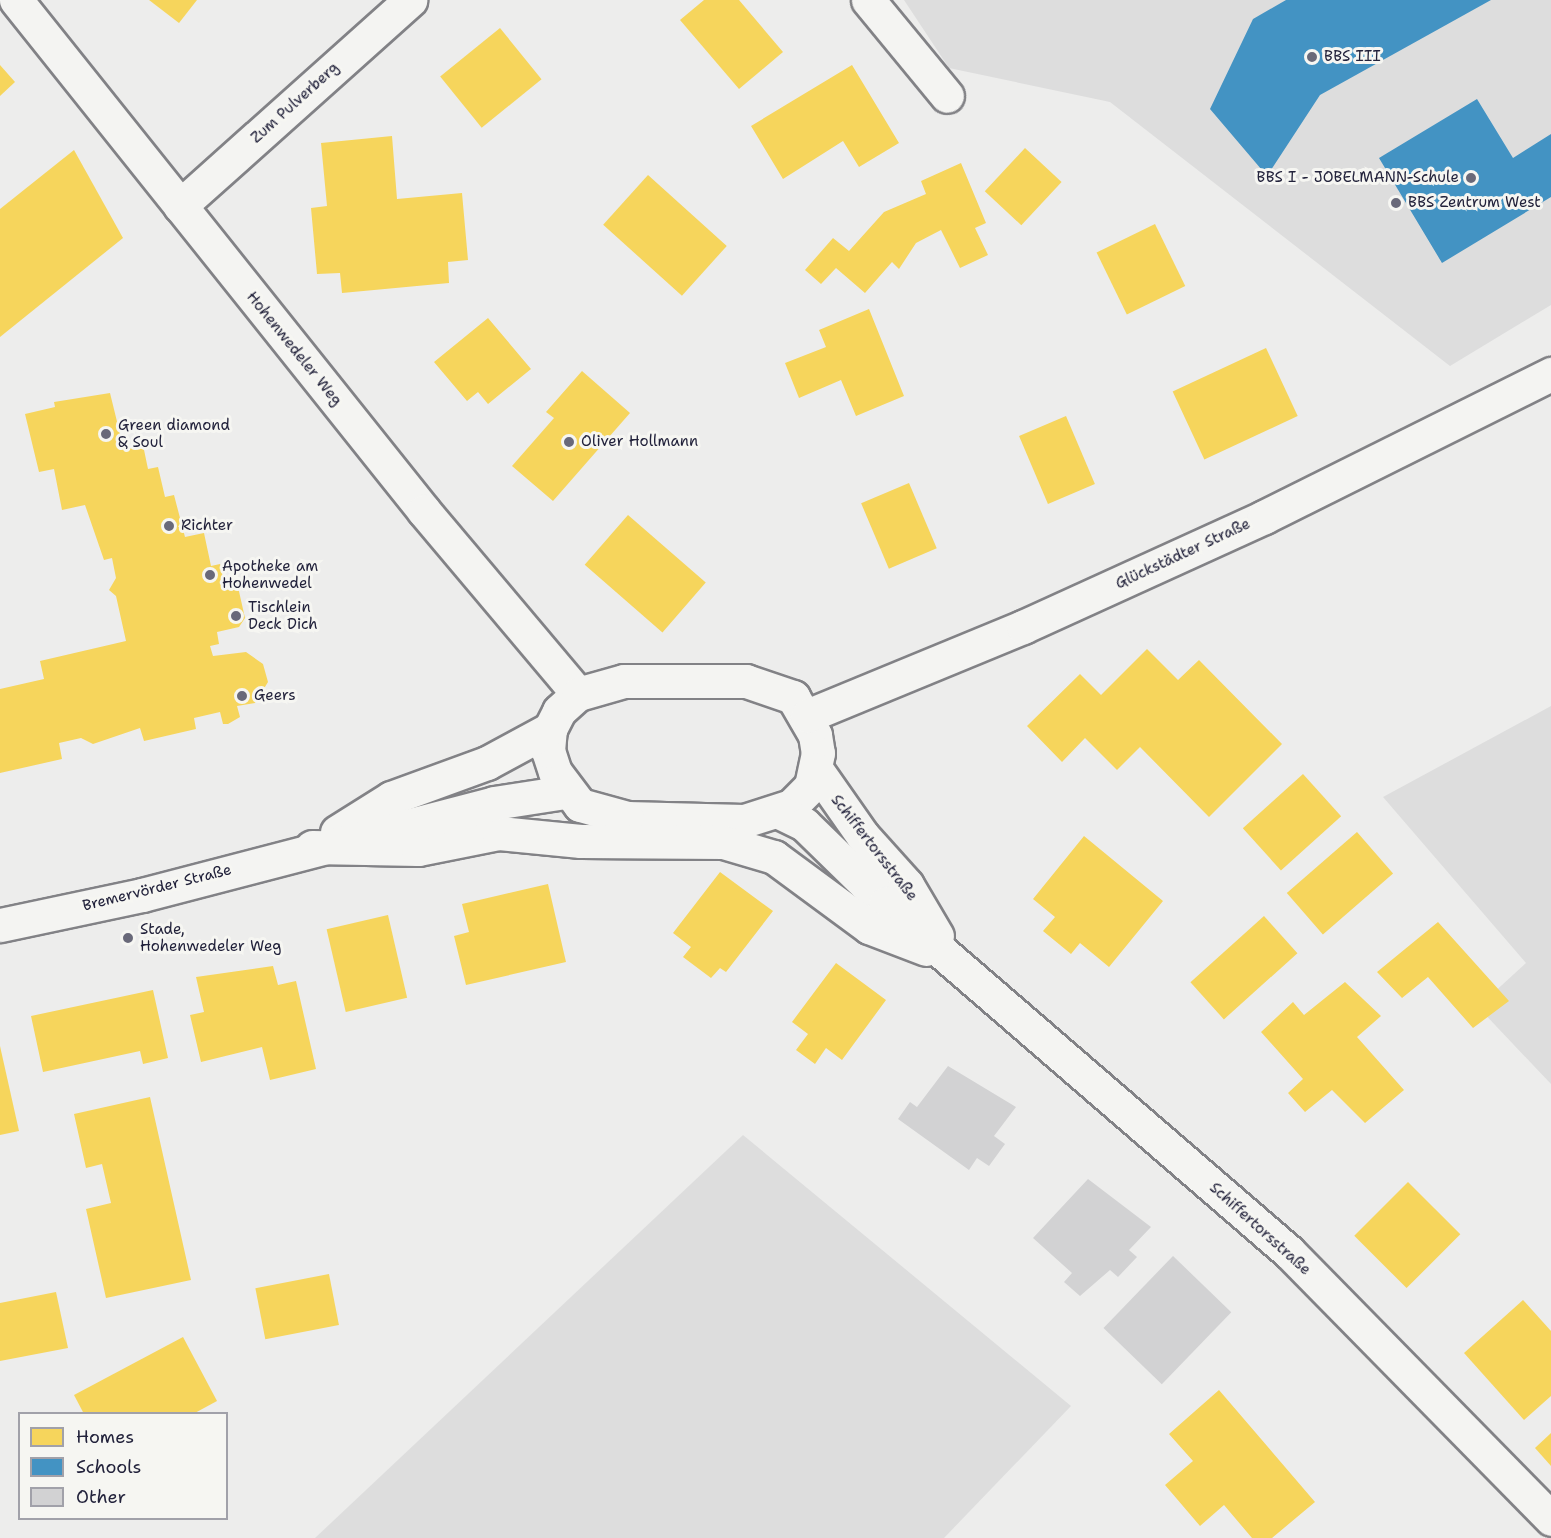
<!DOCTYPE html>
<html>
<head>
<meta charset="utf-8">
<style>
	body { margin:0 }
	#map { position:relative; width:1551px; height:1538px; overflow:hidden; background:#ededec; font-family:"Shantell Sans",sans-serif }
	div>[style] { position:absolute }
	.built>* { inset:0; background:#ddd }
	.homes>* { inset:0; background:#f6d55c; transform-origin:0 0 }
	.schools>* { inset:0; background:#4393c3 }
	.building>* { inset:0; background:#d2d2d3; transform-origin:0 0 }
	.roads { filter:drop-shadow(2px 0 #828286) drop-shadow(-2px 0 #828286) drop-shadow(0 2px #828286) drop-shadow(0 -2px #828286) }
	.minor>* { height:33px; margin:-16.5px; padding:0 16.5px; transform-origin:16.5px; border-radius:16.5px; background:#f4f4f2 }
	.tertiary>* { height:33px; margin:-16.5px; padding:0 16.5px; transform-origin:16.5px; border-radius:16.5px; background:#f4f4f2 }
	.secondary>* { height:33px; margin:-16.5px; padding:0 16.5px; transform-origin:16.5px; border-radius:16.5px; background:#f4f4f2 }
	.dots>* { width:16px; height:16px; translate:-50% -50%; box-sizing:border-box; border:3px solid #f6f6f2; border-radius:50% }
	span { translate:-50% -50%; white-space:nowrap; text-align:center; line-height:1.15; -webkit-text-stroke:6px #f6f6f2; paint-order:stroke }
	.poi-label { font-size:15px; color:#22223b }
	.left { translate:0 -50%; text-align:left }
	.right { translate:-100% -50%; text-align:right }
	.street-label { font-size:15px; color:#22223b }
	.legend { position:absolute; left:18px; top:1412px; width:210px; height:108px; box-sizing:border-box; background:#f6f6f2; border:2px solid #a1a1a9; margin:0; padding:8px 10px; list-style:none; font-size:18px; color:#22223b }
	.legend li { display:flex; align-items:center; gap:12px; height:30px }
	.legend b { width:30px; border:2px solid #a1a1a9 }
</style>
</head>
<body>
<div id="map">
	<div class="built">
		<div style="clip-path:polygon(904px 0,1551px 0,1551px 305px,1450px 366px,1110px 102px,949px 68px)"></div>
		<div style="clip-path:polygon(1551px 706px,1551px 1084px,1478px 1007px,1526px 963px,1383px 797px)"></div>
		<div style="clip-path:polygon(743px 1135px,1071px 1406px,944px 1538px,315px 1538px)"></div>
	</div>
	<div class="homes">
		<div style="clip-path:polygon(149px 0,197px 0,179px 23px)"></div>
		<div style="clip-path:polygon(704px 0,739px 0,783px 52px,739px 89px,680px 20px)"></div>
		<div style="left:500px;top:28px;width:66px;height:77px;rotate:51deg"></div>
		<div style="clip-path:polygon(0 65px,15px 82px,0 96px)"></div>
		<div style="clip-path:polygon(852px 65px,899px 143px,859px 167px,843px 141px,783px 179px,751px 126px)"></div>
		<div style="clip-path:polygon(392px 136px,397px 199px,462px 193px,468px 260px,448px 262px,449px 283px,342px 293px,340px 273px,317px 274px,311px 208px,327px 206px,321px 143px)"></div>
		<div style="left:1025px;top:148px;width:50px;height:59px;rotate:43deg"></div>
		<div style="clip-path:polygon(74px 150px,123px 238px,0 337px,0 209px)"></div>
		<div style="clip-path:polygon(961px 163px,986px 223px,975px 228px,988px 255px,960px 268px,941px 230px,916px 243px,899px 269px,892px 262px,865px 293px,836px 268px,821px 284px,805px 270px,833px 238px,849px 251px,884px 212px,926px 194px,921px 181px)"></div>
		<div style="left:648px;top:175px;width:106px;height:67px;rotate:42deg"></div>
		<div style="left:1155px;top:224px;width:69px;height:65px;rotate:64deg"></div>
		<div style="clip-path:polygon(869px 309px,904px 396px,856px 416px,841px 380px,799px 398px,785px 363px,826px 347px,819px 330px)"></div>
		<div style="clip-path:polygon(488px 318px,531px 369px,488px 404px,478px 392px,467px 401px,434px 362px)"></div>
		<div style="left:1266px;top:348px;width:75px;height:103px;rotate:65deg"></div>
		<div style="clip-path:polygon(582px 371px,630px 413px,553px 501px,512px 466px,554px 418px,546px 412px)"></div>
		<div style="clip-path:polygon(110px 393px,124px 450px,143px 445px,148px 469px,158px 467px,165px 497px,174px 495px,185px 537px,204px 533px,211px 566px,220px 564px,226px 590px,238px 587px,245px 618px,239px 627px,217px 632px,219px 644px,210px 646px,213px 656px,246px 652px,263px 664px,268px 682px,255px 703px,237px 706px,240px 717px,228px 724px,223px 724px,220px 712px,194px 718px,196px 729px,144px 741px,140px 728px,93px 744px,81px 738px,59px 743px,62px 759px,0 773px,0 689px,44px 679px,40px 661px,126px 641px,116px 596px,109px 590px,116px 578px,112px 558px,104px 560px,85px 505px,62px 510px,54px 469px,39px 472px,25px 414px,55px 407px,54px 402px)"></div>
		<div style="left:1066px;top:416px;width:74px;height:51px;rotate:67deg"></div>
		<div style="left:909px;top:483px;width:71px;height:52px;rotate:67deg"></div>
		<div style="left:628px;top:515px;width:103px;height:66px;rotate:41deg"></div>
		<div style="clip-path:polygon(1147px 649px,1178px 680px,1199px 660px,1282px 744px,1209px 817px,1140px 747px,1117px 770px,1085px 738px,1062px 762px,1027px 726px,1080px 674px,1101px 695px)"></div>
		<div style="left:1303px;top:774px;width:57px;height:81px;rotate:48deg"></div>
		<div style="left:1357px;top:832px;width:55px;height:93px;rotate:49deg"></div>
		<div style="clip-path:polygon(1084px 836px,1163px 901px,1109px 967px,1080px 943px,1071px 954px,1043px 931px,1055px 917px,1033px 899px)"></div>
		<div style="clip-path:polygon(720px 872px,773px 911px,726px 972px,720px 968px,711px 978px,683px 957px,691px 947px,673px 933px)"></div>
		<div style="clip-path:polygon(548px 884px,566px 962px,466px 985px,454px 936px,469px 932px,462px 904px)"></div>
		<div style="left:388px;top:915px;width:85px;height:63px;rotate:77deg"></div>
		<div style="left:1264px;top:916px;width:50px;height:99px;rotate:48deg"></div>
		<div style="clip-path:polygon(1438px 922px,1509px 1001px,1473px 1028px,1428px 977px,1402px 998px,1377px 972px)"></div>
		<div style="clip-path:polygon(836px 963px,886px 1000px,842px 1060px,826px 1048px,815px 1064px,796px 1050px,808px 1034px,792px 1022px)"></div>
		<div style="clip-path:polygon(273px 966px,278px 985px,296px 981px,316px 1069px,270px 1080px,262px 1047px,201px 1062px,190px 1015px,204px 1012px,196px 977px)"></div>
		<div style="clip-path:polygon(1345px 982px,1381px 1016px,1357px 1037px,1404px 1090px,1365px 1123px,1332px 1090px,1305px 1112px,1288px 1093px,1303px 1079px,1261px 1032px,1293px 1002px,1304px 1015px)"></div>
		<div style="clip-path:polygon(153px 990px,168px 1058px,143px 1064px,140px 1051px,43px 1072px,31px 1016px)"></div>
		<div style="clip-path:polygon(0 1046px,19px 1131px,0 1135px)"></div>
		<div style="clip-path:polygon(150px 1097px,191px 1280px,106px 1298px,86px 1209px,111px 1203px,102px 1164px,86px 1168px,74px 1114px)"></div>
		<div style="left:1408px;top:1182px;width:74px;height:76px;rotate:45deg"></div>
		<div style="left:329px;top:1274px;width:52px;height:75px;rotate:79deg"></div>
		<div style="clip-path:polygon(56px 1292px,68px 1348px,0 1361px,0 1303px)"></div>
		<div style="clip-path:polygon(1523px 1300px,1551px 1331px,1551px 1396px,1524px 1420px,1464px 1353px)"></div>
		<div style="clip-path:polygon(183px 1337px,217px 1401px,193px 1414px,84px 1414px,74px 1395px)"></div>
		<div style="clip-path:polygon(1219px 1390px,1315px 1502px,1272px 1538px,1252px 1538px,1224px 1505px,1200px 1526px,1165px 1485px,1193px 1461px,1169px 1434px)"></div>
		<div style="clip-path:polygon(1551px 1433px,1551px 1466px,1535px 1448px)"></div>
	</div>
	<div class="schools">
		<div style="clip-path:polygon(1286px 0,1491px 0,1320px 95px,1267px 176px,1210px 109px,1253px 19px)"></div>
		<div style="clip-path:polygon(1477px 99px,1513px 158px,1551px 134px,1551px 197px,1442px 263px,1379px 158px)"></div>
	</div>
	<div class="building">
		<div style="clip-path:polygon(948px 1066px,1016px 1107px,994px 1136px,1005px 1144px,989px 1166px,977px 1158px,969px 1170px,898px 1119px,910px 1102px,917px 1107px)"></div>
		<div style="clip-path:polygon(1088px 1179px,1151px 1227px,1129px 1250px,1137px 1257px,1118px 1277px,1110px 1270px,1080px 1296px,1064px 1282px,1072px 1273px,1033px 1238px)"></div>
		<div style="left:1173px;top:1256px;width:81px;height:100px;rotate:44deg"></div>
	</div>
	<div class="roads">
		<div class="minor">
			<div style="left:868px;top:0;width:124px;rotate:50.5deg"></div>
			<div style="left:180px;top:206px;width:309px;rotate:-41.8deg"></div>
		</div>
		<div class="tertiary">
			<div style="left:16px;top:0;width:654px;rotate:51.39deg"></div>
			<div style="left:424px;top:511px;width:239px;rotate:49.9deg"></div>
		</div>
		<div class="secondary">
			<div style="left:624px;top:681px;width:122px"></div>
			<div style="left:746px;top:681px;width:50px;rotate:18.8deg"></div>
			<div style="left:793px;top:697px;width:44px;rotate:59.9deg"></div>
			<div style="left:815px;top:735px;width:18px;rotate:81deg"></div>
			<div style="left:818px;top:753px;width:34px;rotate:102deg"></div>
			<div style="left:811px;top:786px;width:28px;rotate:135deg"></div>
			<div style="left:791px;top:806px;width:49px;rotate:162.3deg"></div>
			<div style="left:744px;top:821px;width:117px;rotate:-178.5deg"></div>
			<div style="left:627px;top:818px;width:49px;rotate:-164.5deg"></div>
			<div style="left:580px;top:805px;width:41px;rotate:-127.1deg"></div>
			<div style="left:555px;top:772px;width:22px;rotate:-108deg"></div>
			<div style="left:548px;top:751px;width:22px;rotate:-85deg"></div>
			<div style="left:550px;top:729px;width:20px;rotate:-63deg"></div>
			<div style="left:559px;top:711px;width:25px;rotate:-42deg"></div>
			<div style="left:578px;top:694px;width:48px;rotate:-15.8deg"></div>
			<div style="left:807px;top:716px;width:234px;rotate:-22.4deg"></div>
			<div style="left:1023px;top:627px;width:265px;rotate:-24.5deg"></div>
			<div style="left:1264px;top:517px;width:321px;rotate:-26.5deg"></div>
			<div style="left:816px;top:769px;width:82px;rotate:55deg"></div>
			<div style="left:863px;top:836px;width:66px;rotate:48.1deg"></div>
			<div style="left:907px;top:885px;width:59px;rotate:59.5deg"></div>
			<div style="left:779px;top:812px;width:28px;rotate:26deg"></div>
			<div style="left:804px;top:824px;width:113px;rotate:44.3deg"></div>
			<div style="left:885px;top:903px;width:534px;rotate:40.82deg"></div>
			<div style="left:1289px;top:1252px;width:374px;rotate:45.5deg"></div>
			<div style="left:337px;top:832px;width:64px;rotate:-32.2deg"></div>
			<div style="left:391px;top:798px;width:102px;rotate:-20deg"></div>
			<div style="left:487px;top:763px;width:72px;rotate:-28.4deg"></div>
			<div style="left:312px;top:847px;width:106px;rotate:1.1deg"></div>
			<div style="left:418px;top:849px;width:83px;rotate:-11.2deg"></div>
			<div style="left:499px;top:833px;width:82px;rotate:5.6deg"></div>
			<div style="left:581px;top:841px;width:142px;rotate:0.4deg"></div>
			<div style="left:723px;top:842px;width:53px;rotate:16.4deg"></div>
			<div style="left:774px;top:857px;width:118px;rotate:36.4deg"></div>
			<div style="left:869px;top:927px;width:61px;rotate:21.1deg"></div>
			<div style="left:0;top:925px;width:145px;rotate:-11.9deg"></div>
			<div style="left:142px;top:895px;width:364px;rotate:-14.6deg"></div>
			<div style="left:494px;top:803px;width:72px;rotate:-8.8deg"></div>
		</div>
	</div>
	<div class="dots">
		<div style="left:1312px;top:57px;background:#696979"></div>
		<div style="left:1471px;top:178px;background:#696979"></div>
		<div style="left:1396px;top:203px;background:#696979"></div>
		<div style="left:106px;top:434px;background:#696979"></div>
		<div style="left:569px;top:442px;background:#696979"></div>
		<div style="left:169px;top:526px;background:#696979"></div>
		<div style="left:210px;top:575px;background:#696979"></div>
		<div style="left:236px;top:616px;background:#696979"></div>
		<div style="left:242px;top:696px;background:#696979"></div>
		<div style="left:128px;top:938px;background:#696979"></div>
	</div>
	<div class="poi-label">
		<span class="left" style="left:1324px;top:57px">BBS III</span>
		<span class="right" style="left:1459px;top:178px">BBS I - JOBELMANN-Schule</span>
		<span class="left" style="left:1408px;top:203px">BBS Zentrum West</span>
		<span class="left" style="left:118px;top:434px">Green diamond<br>&amp; Soul</span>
		<span class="left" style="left:581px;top:442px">Oliver Hollmann</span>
		<span class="left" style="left:181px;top:526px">Richter</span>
		<span class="left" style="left:222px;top:575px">Apotheke am<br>Hohenwedel</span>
		<span class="left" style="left:248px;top:616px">Tischlein<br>Deck Dich</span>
		<span class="left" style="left:254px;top:696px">Geers</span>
		<span class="left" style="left:140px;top:938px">Stade,<br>Hohenwedeler Weg</span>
	</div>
	<div class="street-label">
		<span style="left:295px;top:103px;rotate:-42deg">Zum Pulverberg</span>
		<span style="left:294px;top:349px;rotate:51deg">Hohenwedeler Weg</span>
		<span style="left:1183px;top:554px;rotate:-25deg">Glückstädter Straße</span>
		<span style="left:874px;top:848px;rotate:52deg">Schiffertorsstraße</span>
		<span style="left:157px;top:888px;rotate:-14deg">Bremervörder Straße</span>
		<span style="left:1260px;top:1229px;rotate:42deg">Schiffertorsstraße</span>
	</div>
	<ul class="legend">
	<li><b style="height:16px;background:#f6d55c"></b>Homes</li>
	<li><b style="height:16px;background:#4393c3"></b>Schools</li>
	<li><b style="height:16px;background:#d2d2d3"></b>Other</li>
	</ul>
</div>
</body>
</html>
